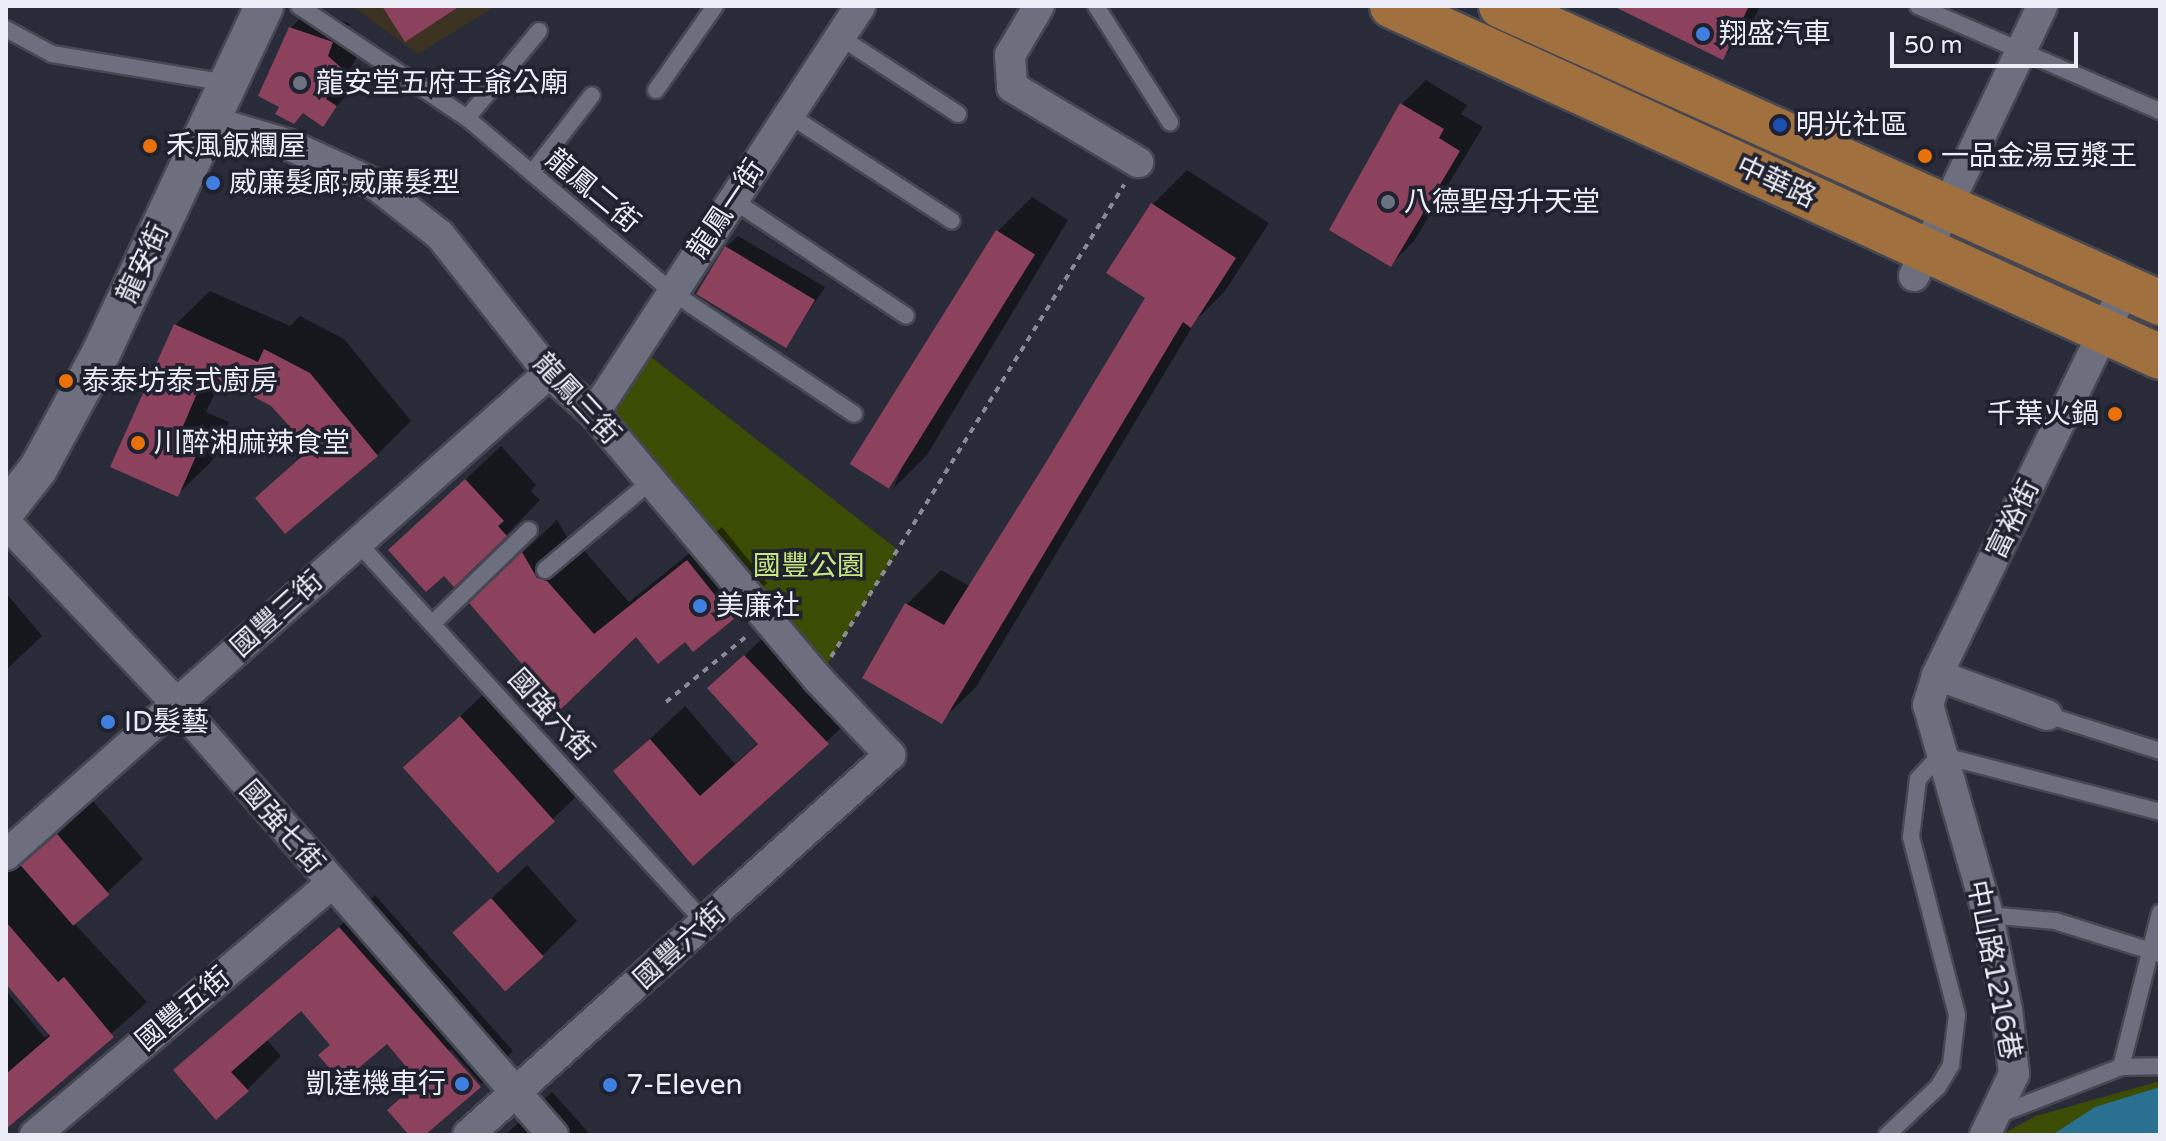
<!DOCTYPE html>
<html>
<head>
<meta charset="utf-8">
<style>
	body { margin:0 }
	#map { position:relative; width:2166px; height:1141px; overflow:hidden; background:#2a2b38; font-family:"Varela Round","Noto Sans TC",sans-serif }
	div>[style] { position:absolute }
	.commercial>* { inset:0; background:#3c3222 }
	.green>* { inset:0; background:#3b4d04 }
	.water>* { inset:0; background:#2a7090 }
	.shadow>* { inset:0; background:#0007 }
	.building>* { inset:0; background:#8c415c; transform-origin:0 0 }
	.path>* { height:4px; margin-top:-2px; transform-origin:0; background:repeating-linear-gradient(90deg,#8a8b96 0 6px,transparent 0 12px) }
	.roads { filter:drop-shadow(2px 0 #464752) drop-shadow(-2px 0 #464752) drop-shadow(0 2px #464752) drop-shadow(0 -2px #464752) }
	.service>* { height:16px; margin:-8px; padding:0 8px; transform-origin:8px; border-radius:8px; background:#6d6f7e }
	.minor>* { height:30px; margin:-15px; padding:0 15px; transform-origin:15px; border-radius:15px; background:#6d6f7e }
	.tertiary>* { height:38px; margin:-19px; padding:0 19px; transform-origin:19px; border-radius:19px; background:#6d6f7e }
	.primary>* { height:44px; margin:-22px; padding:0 22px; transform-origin:22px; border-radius:22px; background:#a1703f }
	.dots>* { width:22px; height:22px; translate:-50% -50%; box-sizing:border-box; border:4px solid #20212e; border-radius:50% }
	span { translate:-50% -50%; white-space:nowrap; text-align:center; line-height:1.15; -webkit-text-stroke:7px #20212e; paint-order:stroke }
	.poi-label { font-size:28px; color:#ebecf5 }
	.left { translate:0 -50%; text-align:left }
	.right { translate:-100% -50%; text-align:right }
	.street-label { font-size:28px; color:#ebecf5 }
	.park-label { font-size:28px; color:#c5e77f }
	.frame { position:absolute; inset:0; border:8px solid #ebecf5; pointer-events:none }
	.scale { position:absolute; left:1890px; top:32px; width:188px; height:36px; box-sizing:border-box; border:4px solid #ebecf5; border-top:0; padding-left:10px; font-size:24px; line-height:28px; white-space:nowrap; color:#ebecf5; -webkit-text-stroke:6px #20212e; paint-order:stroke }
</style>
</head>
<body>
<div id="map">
	<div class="commercial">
		<div style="clip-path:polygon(352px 6px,496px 6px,418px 54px)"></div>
	</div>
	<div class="green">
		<div style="clip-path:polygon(637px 346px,898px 550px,818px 679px,594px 413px)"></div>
		<div style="clip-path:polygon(2160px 1081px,2160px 1135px,2001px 1135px,2036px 1116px)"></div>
	</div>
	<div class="water">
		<div style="clip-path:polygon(2160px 1087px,2160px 1135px,2052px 1135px,2095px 1107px)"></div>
	</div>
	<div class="shadow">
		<div style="clip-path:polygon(1617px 6px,1760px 6px,1747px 33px,1723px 57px)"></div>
		<div style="clip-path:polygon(309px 9px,350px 24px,345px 38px,361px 51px,343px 80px,353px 87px,322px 124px,304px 111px,260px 95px,291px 28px)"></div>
		<div style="clip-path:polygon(1426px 80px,1467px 105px,1461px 114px,1483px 127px,1414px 241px,1390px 265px,1332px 229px,1402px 104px)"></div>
		<div style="clip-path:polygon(1187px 170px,1269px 223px,1225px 291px,1197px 319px,976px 687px,941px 721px,865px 678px,907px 604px,941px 570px,971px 587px,1147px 297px,1109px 272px,1153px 204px)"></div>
		<div style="clip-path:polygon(1032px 197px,1068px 220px,927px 455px,893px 489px,997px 232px)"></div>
		<div style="clip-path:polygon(738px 236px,825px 287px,786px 346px,726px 247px)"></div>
		<div style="clip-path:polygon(210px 291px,290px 326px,300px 316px,344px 339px,411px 421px,377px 455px,257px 498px,311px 447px,272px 404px,231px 382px,224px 389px,218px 386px,206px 412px,229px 422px,212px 461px,177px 495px,113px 466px,175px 325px)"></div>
		<div style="clip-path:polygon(501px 446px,536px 485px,531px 491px,540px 500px,506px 535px,444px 573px,391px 550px)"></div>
		<div style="clip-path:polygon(557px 520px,571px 544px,581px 547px,629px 602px,722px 527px,767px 583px,732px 618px,686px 639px,636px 634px,561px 706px,506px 569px)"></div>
		<div style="clip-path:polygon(6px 593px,42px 636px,6px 670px)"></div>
		<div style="clip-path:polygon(780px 622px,862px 709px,693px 863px,616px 771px,685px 706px,735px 764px,759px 742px,710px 688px)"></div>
		<div style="clip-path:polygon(495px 683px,587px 786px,500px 870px,441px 735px)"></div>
		<div style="clip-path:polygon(93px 801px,143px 859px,74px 923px,147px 1002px,6px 1127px,6px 991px,45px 1038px,50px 1033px,6px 982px,6px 865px,14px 858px,23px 867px)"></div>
		<div style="clip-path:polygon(527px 865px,577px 921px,542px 956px,455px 933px)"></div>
		<div style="clip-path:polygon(375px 895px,513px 1051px,481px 1084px,450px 1049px,422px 1135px,411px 1135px,390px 1110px,420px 1080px,387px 1041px,332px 1044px,301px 1009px,266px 1039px,281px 1056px,247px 1090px,175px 1070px)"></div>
		<div style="clip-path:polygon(552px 1092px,591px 1135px,506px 1135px,524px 1117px)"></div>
	</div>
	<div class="building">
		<div style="clip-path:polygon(382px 6px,460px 6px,405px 42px)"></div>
		<div style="clip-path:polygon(1613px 6px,1749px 6px,1723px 60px)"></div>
		<div style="clip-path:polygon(289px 27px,333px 42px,328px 56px,344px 70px,326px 99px,337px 106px,323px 127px,303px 113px,294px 124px,275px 114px,279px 107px,258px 96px)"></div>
		<div style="clip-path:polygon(1400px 103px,1444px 129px,1439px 138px,1460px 151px,1391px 267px,1329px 230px)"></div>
		<div style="clip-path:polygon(1151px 203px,1236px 258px,1191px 328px,1183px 322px,942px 724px,862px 678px,905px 603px,944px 625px,1045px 464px,1145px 298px,1106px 273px)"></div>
		<div style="left:996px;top:230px;width:46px;height:276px;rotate:32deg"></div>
		<div style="left:725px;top:246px;width:105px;height:56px;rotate:31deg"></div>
		<div style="clip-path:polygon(174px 324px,258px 362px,264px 349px,310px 373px,378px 456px,285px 534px,255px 498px,310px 449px,271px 406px,228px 383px,224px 391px,202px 382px,174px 447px,196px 456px,178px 497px,110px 467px)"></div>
		<div style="clip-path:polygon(465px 479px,504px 521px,498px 526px,507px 536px,454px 587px,444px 576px,426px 592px,388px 550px)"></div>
		<div style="clip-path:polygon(522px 552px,537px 578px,547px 581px,594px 634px,687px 560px,734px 619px,693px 652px,685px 642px,658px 664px,636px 637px,561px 709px,469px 603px)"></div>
		<div style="clip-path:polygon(744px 655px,829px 744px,693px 866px,613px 771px,650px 739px,700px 796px,758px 744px,707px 688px)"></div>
		<div style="left:460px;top:716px;width:142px;height:77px;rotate:48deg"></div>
		<div style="left:57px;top:834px;width:80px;height:48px;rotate:49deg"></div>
		<div style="left:491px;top:898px;width:79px;height:52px;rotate:48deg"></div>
		<div style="clip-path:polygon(6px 922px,58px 982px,64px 977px,114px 1037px,6px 1129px,6px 1074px,50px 1036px,6px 984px)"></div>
		<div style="clip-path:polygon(339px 927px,481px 1087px,425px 1135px,409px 1135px,387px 1110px,419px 1082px,387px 1044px,342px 1082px,318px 1055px,330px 1045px,301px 1011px,231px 1072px,249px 1091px,216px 1120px,173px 1070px)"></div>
	</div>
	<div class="path">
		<div style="left:831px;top:657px;width:556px;rotate:-58.17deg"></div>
		<div style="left:666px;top:702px;width:104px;rotate:-39.2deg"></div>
	</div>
	<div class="roads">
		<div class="service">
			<div style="left:299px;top:6px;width:202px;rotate:33.7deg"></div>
			<div style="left:467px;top:118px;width:269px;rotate:40.3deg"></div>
			<div style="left:672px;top:292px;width:219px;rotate:33.8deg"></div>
			<div style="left:1096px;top:6px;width:138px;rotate:57.5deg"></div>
			<div style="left:1918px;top:6px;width:264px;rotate:23.5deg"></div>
			<div style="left:6px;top:29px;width:52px;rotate:28.5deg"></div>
			<div style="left:52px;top:54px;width:177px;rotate:9.4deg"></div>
			<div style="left:840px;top:37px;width:141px;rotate:33.1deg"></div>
			<div style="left:656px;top:90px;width:103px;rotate:-54.9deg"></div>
			<div style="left:789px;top:115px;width:194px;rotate:33deg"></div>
			<div style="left:467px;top:118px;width:113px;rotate:-50.4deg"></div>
			<div style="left:532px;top:173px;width:98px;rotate:-52.4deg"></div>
			<div style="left:733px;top:200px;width:208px;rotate:33.8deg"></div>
			<div style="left:357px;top:542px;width:517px;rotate:47.58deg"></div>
			<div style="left:545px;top:570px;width:138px;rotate:-40deg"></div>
			<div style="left:432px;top:624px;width:135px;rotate:-44.1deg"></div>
			<div style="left:2047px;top:715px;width:119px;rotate:17.7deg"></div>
			<div style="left:1988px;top:915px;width:67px;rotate:5.1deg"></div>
			<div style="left:2055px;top:921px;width:110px;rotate:17.4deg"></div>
			<div style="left:2121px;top:1067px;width:159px;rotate:-75.8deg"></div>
			<div style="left:2000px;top:1114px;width:130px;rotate:-21.2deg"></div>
			<div style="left:2121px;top:1067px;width:39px;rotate:-1deg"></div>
			<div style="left:1887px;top:1135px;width:70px;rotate:-43.3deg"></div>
			<div style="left:1938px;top:1087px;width:26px;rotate:-59deg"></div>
			<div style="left:1951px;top:1065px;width:50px;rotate:-83.2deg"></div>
			<div style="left:1957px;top:1015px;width:184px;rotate:-104.5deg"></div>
			<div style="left:1911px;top:837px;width:58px;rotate:-83.1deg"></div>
			<div style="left:1918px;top:779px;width:33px;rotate:-47deg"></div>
			<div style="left:1940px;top:755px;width:227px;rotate:14.5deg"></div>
		</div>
		<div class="minor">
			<div style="left:1039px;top:6px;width:57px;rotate:120.6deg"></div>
			<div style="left:1010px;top:55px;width:32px;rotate:86deg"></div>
			<div style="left:1012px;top:87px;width:147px;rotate:30.8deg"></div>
			<div style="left:210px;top:121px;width:80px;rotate:16.6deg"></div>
			<div style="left:287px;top:144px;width:98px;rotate:24.7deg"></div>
			<div style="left:376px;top:185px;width:81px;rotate:38deg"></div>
			<div style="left:440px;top:235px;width:176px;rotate:51.7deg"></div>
			<div style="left:549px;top:373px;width:60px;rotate:41.6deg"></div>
			<div style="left:594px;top:413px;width:348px;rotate:49.9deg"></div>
			<div style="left:818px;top:679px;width:105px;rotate:46.5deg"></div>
			<div style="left:890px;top:755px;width:568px;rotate:138deg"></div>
			<div style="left:1914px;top:276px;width:299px;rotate:-64.6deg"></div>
			<div style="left:594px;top:413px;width:486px;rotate:-56.8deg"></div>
			<div style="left:6px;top:523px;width:249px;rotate:46.6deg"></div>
			<div style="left:177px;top:704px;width:572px;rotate:48.9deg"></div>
			<div style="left:1937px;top:675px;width:117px;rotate:20deg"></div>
			<div style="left:6px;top:855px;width:726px;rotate:-41.59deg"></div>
			<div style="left:35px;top:1135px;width:388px;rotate:-40.3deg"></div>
			<div style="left:1985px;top:1135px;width:68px;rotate:-64.6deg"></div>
			<div style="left:2014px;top:1074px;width:64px;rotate:-96.2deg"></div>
			<div style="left:2007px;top:1010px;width:97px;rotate:-101.3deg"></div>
			<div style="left:1988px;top:915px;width:218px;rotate:-105.9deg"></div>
			<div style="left:1928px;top:705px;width:31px;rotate:-73deg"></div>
			<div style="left:1937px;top:675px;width:431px;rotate:-64.1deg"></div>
		</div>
		<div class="tertiary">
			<div style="left:6px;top:510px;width:52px;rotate:-52deg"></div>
			<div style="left:38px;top:469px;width:134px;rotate:-61.5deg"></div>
			<div style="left:102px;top:351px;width:381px;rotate:-64.8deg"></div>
		</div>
		<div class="primary">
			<div style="left:1392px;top:6px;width:844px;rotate:24.56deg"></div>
			<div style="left:1501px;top:6px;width:723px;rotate:24.26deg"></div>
		</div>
	</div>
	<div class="dots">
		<div style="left:1703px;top:34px;background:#3f7fe0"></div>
		<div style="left:300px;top:83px;background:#6b7280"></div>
		<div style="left:1780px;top:125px;background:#1a4fb4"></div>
		<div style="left:150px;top:146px;background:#e8710a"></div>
		<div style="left:1925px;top:156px;background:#e8710a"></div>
		<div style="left:213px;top:183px;background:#3f7fe0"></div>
		<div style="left:1388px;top:202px;background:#6b7280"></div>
		<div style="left:66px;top:381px;background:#e8710a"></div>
		<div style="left:2115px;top:414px;background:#e8710a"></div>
		<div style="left:138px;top:443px;background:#e8710a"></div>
		<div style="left:700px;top:606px;background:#3f7fe0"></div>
		<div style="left:108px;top:722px;background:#3f7fe0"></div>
		<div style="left:462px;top:1084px;background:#3f7fe0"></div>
		<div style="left:610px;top:1085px;background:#3f7fe0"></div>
	</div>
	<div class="poi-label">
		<span class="left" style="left:1719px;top:34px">翔盛汽車</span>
		<span class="left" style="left:316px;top:83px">龍安堂五府王爺公廟</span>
		<span class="left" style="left:1796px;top:125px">明光社區</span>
		<span class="left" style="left:166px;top:146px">禾風飯糰屋</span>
		<span class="left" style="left:1941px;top:156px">一品金湯豆漿王</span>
		<span class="left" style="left:229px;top:183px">威廉髮廊;威廉髮型</span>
		<span class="left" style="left:1404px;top:202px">八德聖母升天堂</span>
		<span class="left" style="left:82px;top:381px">泰泰坊泰式廚房</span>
		<span class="right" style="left:2099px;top:414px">千葉火鍋</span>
		<span class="left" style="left:154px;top:443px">川醉湘麻辣食堂</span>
		<span class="left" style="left:716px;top:606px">美廉社</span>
		<span class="left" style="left:124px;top:722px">ID髮藝</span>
		<span class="right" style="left:446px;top:1084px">凱達機車行</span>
		<span class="left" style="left:626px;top:1085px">7-Eleven</span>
	</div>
	<div class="street-label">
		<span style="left:1776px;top:182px;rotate:25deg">中華路</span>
		<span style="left:593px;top:191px;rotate:40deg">龍鳳二街</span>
		<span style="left:726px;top:209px;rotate:-56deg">龍鳳一街</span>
		<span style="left:143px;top:263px;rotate:-65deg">龍安街</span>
		<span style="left:577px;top:399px;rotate:47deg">龍鳳三街</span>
		<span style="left:2013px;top:519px;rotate:-64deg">富裕街</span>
		<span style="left:277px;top:614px;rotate:-42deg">國豐三街</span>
		<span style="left:551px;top:715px;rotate:48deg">國強六街</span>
		<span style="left:282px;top:827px;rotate:49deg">國強七街</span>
		<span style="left:680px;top:946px;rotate:-42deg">國豐六街</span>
		<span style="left:1994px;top:970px;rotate:79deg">中山路1216巷</span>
		<span style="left:183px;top:1009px;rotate:-40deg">國豐五街</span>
	</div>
	<div class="park-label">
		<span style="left:809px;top:566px">國豐公園</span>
	</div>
	<div class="frame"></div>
	<div class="scale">50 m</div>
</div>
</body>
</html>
